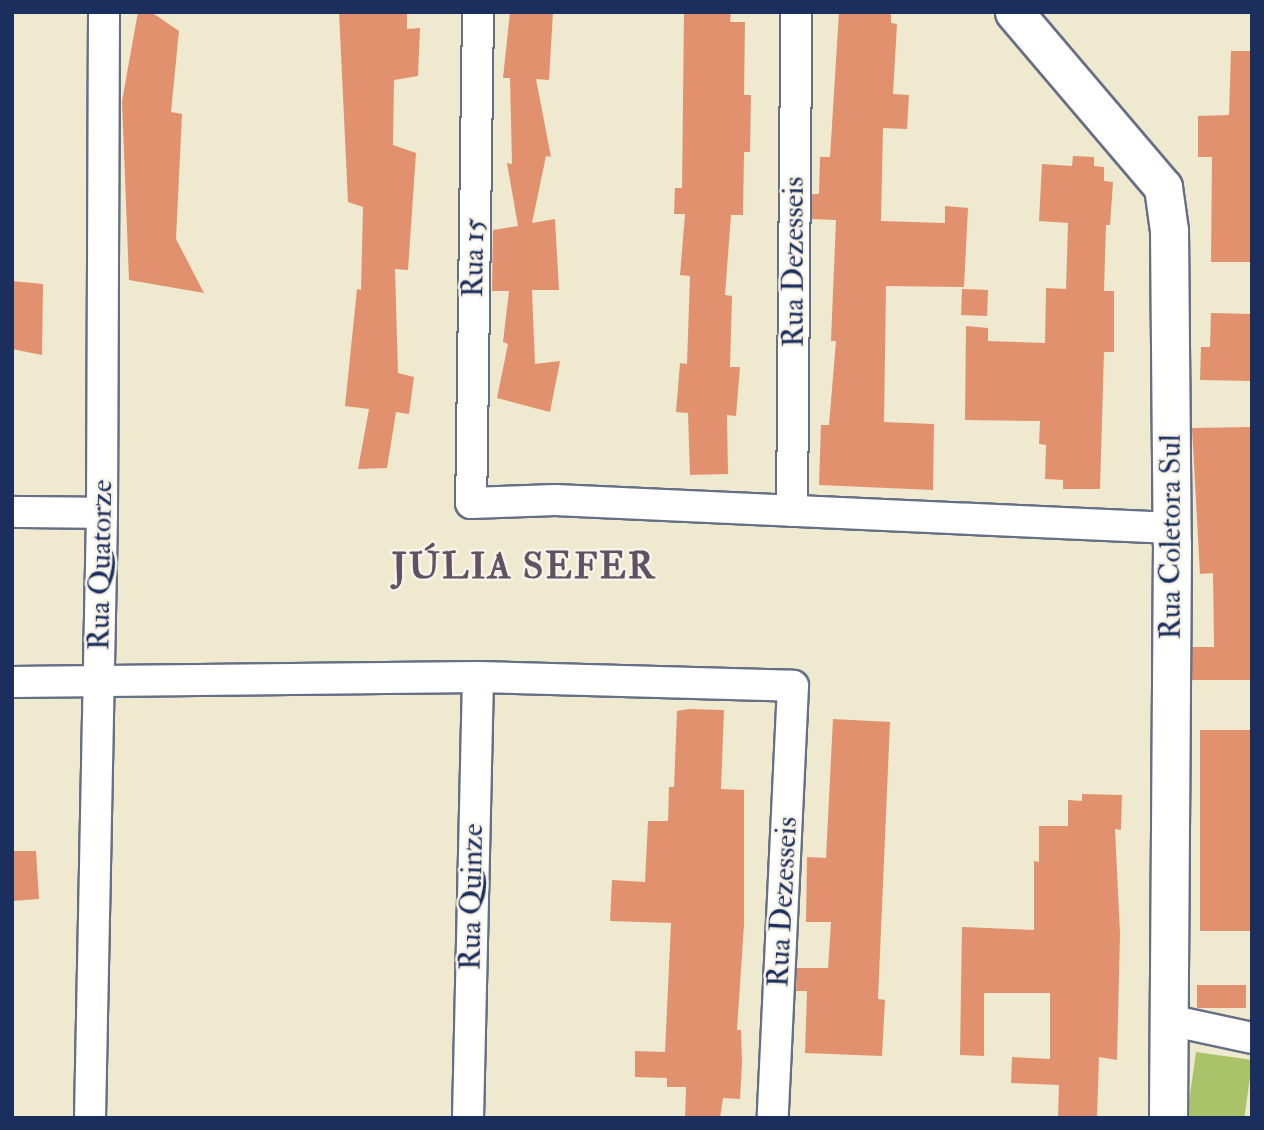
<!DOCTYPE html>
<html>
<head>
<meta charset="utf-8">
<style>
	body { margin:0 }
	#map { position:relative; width:1264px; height:1130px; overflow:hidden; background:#efe9d0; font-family:"IM FELL Double Pica",serif }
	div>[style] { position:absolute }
	.green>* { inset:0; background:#abc368; transform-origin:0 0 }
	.building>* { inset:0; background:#e1916d; transform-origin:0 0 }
	.roads { filter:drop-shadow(2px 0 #657086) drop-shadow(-2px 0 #657086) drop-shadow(0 2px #657086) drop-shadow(0 -2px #657086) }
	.minor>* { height:30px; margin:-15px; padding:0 15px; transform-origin:15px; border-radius:15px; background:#fff }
	.tertiary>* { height:37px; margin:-18.5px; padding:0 18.5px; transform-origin:18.5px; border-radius:18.5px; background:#fff }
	span { translate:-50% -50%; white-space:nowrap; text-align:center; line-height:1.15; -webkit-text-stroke:5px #f7f3e8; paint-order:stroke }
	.street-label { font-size:30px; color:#1b2f5e }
	.district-label { font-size:37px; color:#605163; font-weight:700; letter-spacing:2px }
	.frame { position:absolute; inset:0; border:14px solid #1b2f5e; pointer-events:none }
</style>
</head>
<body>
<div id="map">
	<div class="green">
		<div style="left:1196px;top:1052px;width:57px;height:66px;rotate:8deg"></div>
	</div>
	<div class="building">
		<div style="clip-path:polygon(138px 12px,151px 12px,179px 31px,171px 112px,182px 114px,176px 239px,204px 293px,129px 280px,122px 101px)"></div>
		<div style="clip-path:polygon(339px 12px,407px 12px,407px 29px,420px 28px,418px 76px,394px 80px,393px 145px,416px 153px,408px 270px,395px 269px,398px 373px,414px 377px,409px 414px,396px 412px,387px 468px,358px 469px,369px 409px,345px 406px,357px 289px,361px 290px,363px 207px,348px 202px)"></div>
		<div style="clip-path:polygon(510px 12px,553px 12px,549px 80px,536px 79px,551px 157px,546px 156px,532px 223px,555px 219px,559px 290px,532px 290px,535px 364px,560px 361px,550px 412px,497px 398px,508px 344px,503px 342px,509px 291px,492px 291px,493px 230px,518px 226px,507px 163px,512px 164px,510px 78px,503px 78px)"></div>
		<div style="clip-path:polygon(684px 12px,731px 12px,730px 22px,745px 22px,744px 95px,751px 95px,750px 152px,744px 152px,743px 215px,731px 215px,725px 295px,732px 296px,730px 367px,740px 367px,736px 416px,727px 415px,728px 474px,690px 475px,688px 413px,676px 412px,680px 363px,687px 364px,690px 276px,680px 275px,685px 214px,674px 214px,675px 188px,682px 188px)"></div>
		<div style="clip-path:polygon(839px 12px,891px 12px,891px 23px,897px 24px,893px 94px,909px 95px,907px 129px,883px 128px,881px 221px,945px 223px,945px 206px,968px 208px,964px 287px,886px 286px,884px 422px,934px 424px,933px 490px,819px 485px,821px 425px,829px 425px,836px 341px,831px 341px,836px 220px,812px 219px,812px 194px,819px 194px,820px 157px,830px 157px)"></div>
		<div style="clip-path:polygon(1231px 51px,1252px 51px,1252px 262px,1211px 262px,1212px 157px,1198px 157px,1198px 116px,1229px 115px)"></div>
		<div style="clip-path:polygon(1073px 156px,1094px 157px,1094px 166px,1104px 167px,1104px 181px,1113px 182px,1110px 225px,1106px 225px,1104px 291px,1114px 291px,1114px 352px,1104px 352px,1100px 489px,1063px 489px,1063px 480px,1045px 479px,1046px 445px,1039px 444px,1040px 421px,965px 420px,966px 326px,988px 328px,988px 341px,1045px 343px,1046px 288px,1066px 289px,1068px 223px,1039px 221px,1042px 164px,1072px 166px)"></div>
		<div style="clip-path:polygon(12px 281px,43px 284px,42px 355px,12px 349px)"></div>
		<div style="left:962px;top:289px;width:26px;height:26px;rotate:2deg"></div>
		<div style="clip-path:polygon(1211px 313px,1252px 314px,1252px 381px,1200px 380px,1201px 347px,1210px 347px)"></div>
		<div style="clip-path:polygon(1252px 427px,1252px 680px,1192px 680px,1192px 647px,1214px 647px,1213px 573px,1200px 574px,1192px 428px)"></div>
		<div style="clip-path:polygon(689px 709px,724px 710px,721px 789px,744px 790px,744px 924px,737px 1030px,741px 1030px,742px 1063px,740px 1099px,723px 1098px,720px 1118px,685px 1118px,686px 1087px,667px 1087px,667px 1078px,635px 1077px,635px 1051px,665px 1052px,671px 923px,610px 921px,612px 880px,645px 882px,648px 821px,668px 821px,669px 787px,674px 787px,677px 711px)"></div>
		<div style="clip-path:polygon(833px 719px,890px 722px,878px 999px,885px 1000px,882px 1056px,805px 1053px,807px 991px,796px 991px,797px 968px,828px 968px,831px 922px,806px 922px,807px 857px,826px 858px)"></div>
		<div style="left:1200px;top:730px;width:52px;height:201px"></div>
		<div style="clip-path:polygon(1082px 794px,1122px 795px,1121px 830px,1115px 829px,1120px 934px,1117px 1060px,1099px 1057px,1097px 1117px,1058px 1116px,1059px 1085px,1011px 1083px,1012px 1057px,1050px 1059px,1050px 993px,984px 993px,984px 1056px,960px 1055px,962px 927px,1034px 930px,1034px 861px,1039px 862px,1039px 826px,1068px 826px,1068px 800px,1082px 801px)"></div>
		<div style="clip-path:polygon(12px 851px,36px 851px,39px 899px,12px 901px)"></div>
		<div style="left:1197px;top:985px;width:49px;height:23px"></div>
	</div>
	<div class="roads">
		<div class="minor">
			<div style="left:478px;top:12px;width:491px;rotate:90.8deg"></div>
			<div style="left:471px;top:503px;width:84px;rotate:-2deg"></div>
			<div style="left:555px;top:500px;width:618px;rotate:2.6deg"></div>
			<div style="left:792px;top:511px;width:499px;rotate:-89.5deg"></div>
			<div style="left:12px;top:512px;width:90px;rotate:0.6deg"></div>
			<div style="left:12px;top:682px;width:466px;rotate:-0.6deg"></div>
			<div style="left:478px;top:677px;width:315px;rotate:1.6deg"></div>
			<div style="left:793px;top:686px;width:432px;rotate:92.7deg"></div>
			<div style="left:1169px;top:1020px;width:85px;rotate:12.2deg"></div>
			<div style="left:90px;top:1118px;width:605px;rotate:-88.86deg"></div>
			<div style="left:102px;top:513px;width:501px;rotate:-89.77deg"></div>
			<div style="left:468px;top:1118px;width:441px;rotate:-88.7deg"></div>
		</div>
		<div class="tertiary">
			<div style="left:1014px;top:12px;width:230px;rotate:49.6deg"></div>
			<div style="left:1163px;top:187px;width:43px;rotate:82.1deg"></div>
			<div style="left:1169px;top:230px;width:313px;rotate:89.5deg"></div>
			<div style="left:1172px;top:543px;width:575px;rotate:90.4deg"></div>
		</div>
	</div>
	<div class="street-label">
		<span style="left:474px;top:258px;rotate:-89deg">Rua 15</span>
		<span style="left:794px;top:262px;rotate:-90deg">Rua Dezesseis</span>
		<span style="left:1171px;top:537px;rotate:-90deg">Rua Coletora Sul</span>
		<span style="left:101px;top:565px;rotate:-89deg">Rua Quatorze</span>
		<span style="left:472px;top:897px;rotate:-89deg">Rua Quinze</span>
		<span style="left:783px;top:902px;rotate:-87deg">Rua Dezesseis</span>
	</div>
	<div class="district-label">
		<span style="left:524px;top:567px">JÚLIA SEFER</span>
	</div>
	<div class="frame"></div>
</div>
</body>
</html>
